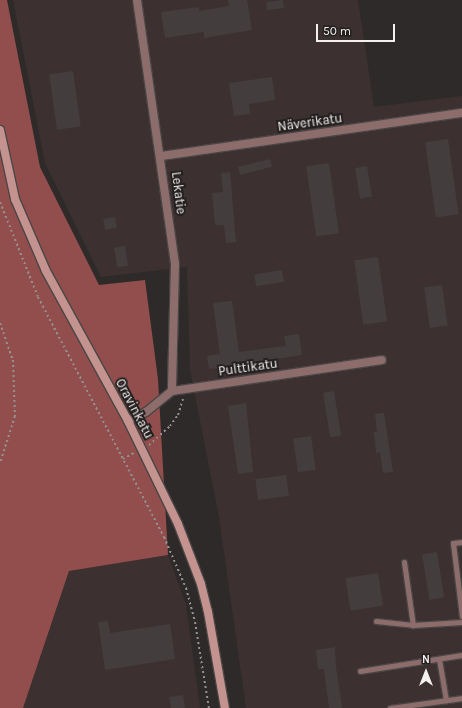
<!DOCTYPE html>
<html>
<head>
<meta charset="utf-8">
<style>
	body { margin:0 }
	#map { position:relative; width:462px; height:708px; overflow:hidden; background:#2e2a29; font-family:Karla,sans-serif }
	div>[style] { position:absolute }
	.built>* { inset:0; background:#3c3030 }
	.forest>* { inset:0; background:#914e4c }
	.building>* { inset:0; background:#433e3d; transform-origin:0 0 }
	.path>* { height:2px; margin-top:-1px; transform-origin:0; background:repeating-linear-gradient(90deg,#959191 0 2px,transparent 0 5px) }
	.roads { filter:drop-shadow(1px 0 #4a4645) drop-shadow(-1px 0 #4a4645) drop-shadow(0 1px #4a4645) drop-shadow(0 -1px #4a4645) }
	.lane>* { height:5px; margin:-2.5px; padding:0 2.5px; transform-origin:2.5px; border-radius:2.5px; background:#8d6d6b }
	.street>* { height:8px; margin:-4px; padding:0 4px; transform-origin:4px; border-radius:4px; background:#8d6d6b }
	.secondary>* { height:8px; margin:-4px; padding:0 4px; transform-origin:4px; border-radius:4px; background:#c5938f }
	span { translate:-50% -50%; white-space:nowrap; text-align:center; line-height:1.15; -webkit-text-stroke:4px #242020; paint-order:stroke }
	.street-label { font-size:13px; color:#f4f0f0 }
	.north { position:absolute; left:406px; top:652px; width:40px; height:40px; -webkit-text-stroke:3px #242020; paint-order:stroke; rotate:0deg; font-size:11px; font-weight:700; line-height:16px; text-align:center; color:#f4f0f0 }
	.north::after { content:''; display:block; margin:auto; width:14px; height:18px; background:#f4f0f0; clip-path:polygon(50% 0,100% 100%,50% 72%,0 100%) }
	.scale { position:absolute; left:316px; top:24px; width:79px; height:18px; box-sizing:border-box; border:2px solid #f4f0f0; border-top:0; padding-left:5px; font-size:12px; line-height:14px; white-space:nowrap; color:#f4f0f0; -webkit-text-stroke:3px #242020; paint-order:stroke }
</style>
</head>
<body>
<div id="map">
	<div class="built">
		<div style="clip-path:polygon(13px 0,358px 0,374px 107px,462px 96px,462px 708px,246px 708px,219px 517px,190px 370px,187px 267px,101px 277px,45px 163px)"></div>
		<div style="clip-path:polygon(168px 555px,186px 605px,200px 708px,23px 708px,69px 571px)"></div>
	</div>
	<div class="forest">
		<div style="clip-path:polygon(0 0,7px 0,40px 167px,99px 285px,145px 280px,158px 379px,168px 555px,69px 571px,23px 708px,0 708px)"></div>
	</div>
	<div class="building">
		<div style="clip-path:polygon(228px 0,247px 0,252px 30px,204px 38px,204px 32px,165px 38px,161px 12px,199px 7px,199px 11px,229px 6px)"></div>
		<div style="left:283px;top:0;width:8px;height:17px;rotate:83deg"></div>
		<div style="left:73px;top:71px;width:56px;height:24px;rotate:82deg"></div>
		<div style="clip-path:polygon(272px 77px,275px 100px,249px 104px,250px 114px,234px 116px,229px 83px)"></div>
		<div style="left:448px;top:139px;width:76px;height:23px;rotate:82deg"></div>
		<div style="left:270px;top:159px;width:8px;height:33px;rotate:76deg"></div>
		<div style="left:329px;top:163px;width:71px;height:23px;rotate:82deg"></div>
		<div style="left:367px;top:166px;width:31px;height:12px;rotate:81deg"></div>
		<div style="clip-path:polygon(230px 172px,236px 242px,226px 243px,224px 225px,215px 225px,212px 193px,223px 192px,221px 173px)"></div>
		<div style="left:115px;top:217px;width:11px;height:12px;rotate:80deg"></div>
		<div style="left:125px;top:246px;width:20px;height:11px;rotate:81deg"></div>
		<div style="left:378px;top:257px;width:65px;height:24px;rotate:82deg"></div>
		<div style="left:282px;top:270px;width:12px;height:28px;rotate:81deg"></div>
		<div style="left:442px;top:285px;width:41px;height:18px;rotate:82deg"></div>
		<div style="clip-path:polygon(232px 301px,239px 352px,286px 346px,284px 336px,299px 334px,302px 355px,209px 369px,207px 356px,220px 354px,213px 303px)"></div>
		<div style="left:334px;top:391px;width:45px;height:11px;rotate:81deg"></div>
		<div style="clip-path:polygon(246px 403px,253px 472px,238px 474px,228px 406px)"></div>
		<div style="clip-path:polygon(384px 413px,393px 472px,383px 473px,380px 452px,376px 453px,374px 432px,377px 432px,375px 414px)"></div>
		<div style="left:311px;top:436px;width:34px;height:18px;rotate:82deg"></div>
		<div style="left:286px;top:475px;width:21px;height:31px;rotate:82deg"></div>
		<div style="left:437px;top:552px;width:46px;height:15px;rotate:81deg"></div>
		<div style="left:378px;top:573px;width:33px;height:33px;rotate:81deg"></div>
		<div style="clip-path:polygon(108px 621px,110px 633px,170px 624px,175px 659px,105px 670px,98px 622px)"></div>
		<div style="clip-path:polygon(335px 647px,336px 667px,342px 708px,329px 708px,324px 669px,318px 669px,316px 650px)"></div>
		<div style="clip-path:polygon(183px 695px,185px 708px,171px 708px,169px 697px)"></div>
	</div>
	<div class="path">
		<div style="left:0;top:202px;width:102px;rotate:68.2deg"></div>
		<div style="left:38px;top:297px;width:271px;rotate:62.3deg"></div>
		<div style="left:164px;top:537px;width:56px;rotate:66.7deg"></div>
		<div style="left:186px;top:588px;width:35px;rotate:75deg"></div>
		<div style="left:195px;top:622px;width:87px;rotate:80.8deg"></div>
		<div style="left:0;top:323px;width:39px;rotate:71deg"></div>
		<div style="left:13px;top:360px;width:56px;rotate:88deg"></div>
		<div style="left:15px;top:416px;width:49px;rotate:107.7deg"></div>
		<div style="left:149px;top:445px;width:28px;rotate:-42deg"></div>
		<div style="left:170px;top:426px;width:14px;rotate:-54deg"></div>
		<div style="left:178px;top:415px;width:17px;rotate:-73deg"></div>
		<div style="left:123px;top:459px;width:13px;rotate:-29deg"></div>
	</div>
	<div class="roads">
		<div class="lane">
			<div style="left:462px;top:542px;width:9px;rotate:174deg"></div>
			<div style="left:453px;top:543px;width:74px;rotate:83deg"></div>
			<div style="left:404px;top:562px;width:64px;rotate:81.9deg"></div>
			<div style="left:376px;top:621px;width:37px;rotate:6deg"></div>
			<div style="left:413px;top:625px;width:49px;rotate:-3.5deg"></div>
			<div style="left:439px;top:659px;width:42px;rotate:80.3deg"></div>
			<div style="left:360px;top:671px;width:103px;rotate:-8.9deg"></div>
			<div style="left:390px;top:708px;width:73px;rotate:-7.9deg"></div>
		</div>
		<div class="street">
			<div style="left:137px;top:0;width:267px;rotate:81.8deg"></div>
			<div style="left:175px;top:264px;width:127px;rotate:91.4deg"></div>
			<div style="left:162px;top:156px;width:303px;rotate:-8.2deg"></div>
			<div style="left:128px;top:421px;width:20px;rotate:-27deg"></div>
			<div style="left:146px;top:412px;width:33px;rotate:-39deg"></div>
			<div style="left:172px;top:391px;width:212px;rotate:-8.4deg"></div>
		</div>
		<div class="secondary">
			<div style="left:0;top:130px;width:71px;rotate:77.7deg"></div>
			<div style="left:15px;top:199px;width:78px;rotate:66.7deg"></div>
			<div style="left:46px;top:271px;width:171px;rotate:61.3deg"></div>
			<div style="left:128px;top:421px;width:114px;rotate:64.1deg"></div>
			<div style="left:178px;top:524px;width:64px;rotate:69deg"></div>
			<div style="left:201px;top:584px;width:29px;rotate:76deg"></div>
			<div style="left:208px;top:612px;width:97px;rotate:80deg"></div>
		</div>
	</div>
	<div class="street-label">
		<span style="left:310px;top:123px;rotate:-8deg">Näverikatu</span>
		<span style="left:178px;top:193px;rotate:83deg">Lekatie</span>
		<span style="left:248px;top:368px;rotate:-8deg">Pulttikatu</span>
		<span style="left:134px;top:409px;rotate:62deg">Oravinkatu</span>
	</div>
	<div class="north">N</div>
	<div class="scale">50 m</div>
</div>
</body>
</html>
